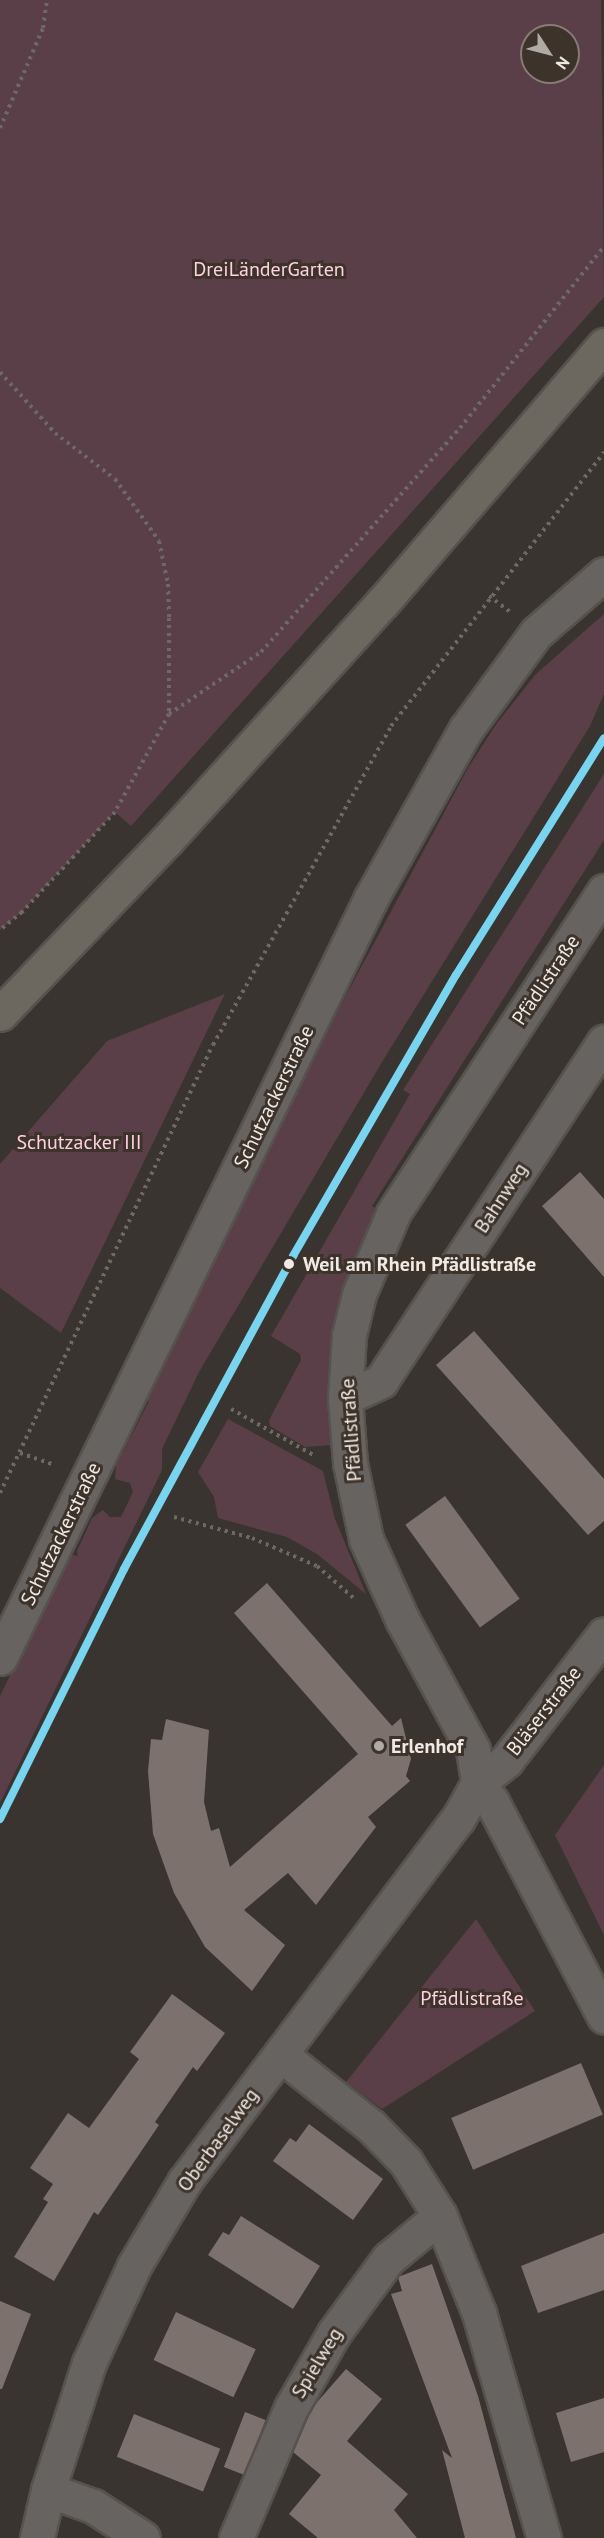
<!DOCTYPE html>
<html>
<head>
<meta charset="utf-8">
<style>
	body { margin:0 }
	#map { position:relative; width:604px; height:2538px; overflow:hidden; background:#39342f; font-family:"PT Sans",sans-serif }
	div>[style] { position:absolute }
	.green>* { inset:0; background:#5a3f49 }
	.building>* { inset:0; background:#7d716e; transform-origin:0 0 }
	.path>* { height:4px; margin-top:-2px; transform-origin:0; background:repeating-linear-gradient(90deg,#6c6966 0 3px,transparent 0 7.5px) }
	.roads { filter:drop-shadow(2px 0 #56524e) drop-shadow(-2px 0 #56524e) drop-shadow(0 2px #56524e) drop-shadow(0 -2px #56524e) }
	.minor>* { height:33px; margin:-16.5px; padding:0 16.5px; transform-origin:16.5px; border-radius:16.5px; background:#666360 }
	.major>* { height:33px; margin:-16.5px; padding:0 16.5px; transform-origin:16.5px; border-radius:16.5px; background:#6c685f }
	.rail-1>* { height:8px; margin:-4px; padding:0 4px; transform-origin:4px; border-radius:4px; background:#79d4f0 }
	.dots>* { width:16px; height:16px; translate:-50% -50%; box-sizing:border-box; border:3px solid #3d332b; border-radius:50% }
	span { translate:-50% -50%; white-space:nowrap; text-align:center; line-height:1.15; -webkit-text-stroke:6px #3d332b; paint-order:stroke }
	.park-label { font-size:20px; color:#fed1e3 }
	.street-label { font-size:20px; color:#f0eae5 }
	.stop-label { font-size:20px; color:#f0eae5; font-weight:700 }
	.left { translate:0 -50%; text-align:left }
	.poi-label { font-size:20px; color:#f0eae5; font-weight:700 }
	.north { position:absolute; left:520px; top:24px; width:60px; height:60px; box-sizing:border-box; background:#3d332b; border:2px solid #857c75; border-radius:50%; rotate:126deg; font-size:16px; font-weight:700; line-height:24px; text-align:center; color:#f0eae5 }
	.north::after { content:''; display:block; margin:auto; width:21px; height:27px; background:#b0aaa5; clip-path:polygon(50% 0,100% 100%,50% 72%,0 100%) }
</style>
</head>
<body>
<div id="map">
	<div class="green">
		<div style="clip-path:polygon(evenodd,0 0,601px 0,604px 297px,131px 826px,115px 812px,22px 912px,0 930px,0 0,532px 36px,568px 36px,568px 72px,532px 72px,532px 36px)"></div>
		<div style="clip-path:polygon(604px 614px,604px 694px,590px 726px,382px 1062px,199px 1372px,162px 1449px,162px 1470px,0 1803px,0 1696px,69px 1554px,78px 1556px,77px 1551px,92px 1518px,103px 1510px,110px 1517px,121px 1517px,133px 1492px,130px 1483px,115px 1479px,116px 1465px,149px 1401px,140px 1396px,344px 999px,468px 768px,497px 723px,536px 674px)"></div>
		<div style="clip-path:polygon(604px 774px,604px 840px,372px 1206px,382px 1212px,332px 1358px,331px 1445px,305px 1447px,270px 1426px,269px 1420px,301px 1360px,300px 1354px,271px 1336px,410px 1094px,403px 1090px)"></div>
		<div style="clip-path:polygon(225px 994px,61px 1333px,0 1288px,0 1164px,107px 1041px)"></div>
		<div style="clip-path:polygon(228px 1419px,323px 1471px,335px 1519px,366px 1594px,317px 1554px,287px 1537px,218px 1518px,214px 1497px,198px 1472px)"></div>
		<div style="clip-path:polygon(604px 1765px,604px 1935px,555px 1835px)"></div>
		<div style="clip-path:polygon(476px 1919px,535px 2011px,382px 2109px,346px 2082px)"></div>
	</div>
	<div class="building">
		<div style="clip-path:polygon(580px 1172px,604px 1199px,604px 1277px,542px 1206px)"></div>
		<div style="clip-path:polygon(474px 1331px,604px 1479px,604px 1521px,588px 1535px,436px 1365px)"></div>
		<div style="left:445px;top:1496px;width:127px;height:49px;rotate:54deg"></div>
		<div style="clip-path:polygon(267px 1583px,392px 1726px,401px 1718px,411px 1759px,406px 1776px,410px 1781px,368px 1817px,376px 1827px,316px 1905px,288px 1873px,244px 1910px,285px 1945px,252px 1991px,205px 1947px,174px 1893px,153px 1834px,148px 1771px,151px 1739px,162px 1740px,166px 1719px,209px 1730px,204px 1802px,211px 1831px,219px 1828px,230px 1867px,358px 1754px,234px 1613px)"></div>
		<div style="clip-path:polygon(172px 1994px,225px 2033px,197px 2071px,193px 2067px,155px 2122px,159px 2125px,98px 2215px,94px 2212px,54px 2281px,14px 2257px,48px 2202px,43px 2199px,53px 2184px,30px 2168px,68px 2113px,89px 2128px,139px 2059px,130px 2052px)"></div>
		<div style="left:581px;top:2063px;width:56px;height:141px;rotate:67deg"></div>
		<div style="clip-path:polygon(309px 2124px,383px 2179px,353px 2220px,273px 2161px,290px 2138px,296px 2142px)"></div>
		<div style="clip-path:polygon(241px 2216px,320px 2266px,293px 2309px,208px 2255px,223px 2232px,229px 2235px)"></div>
		<div style="clip-path:polygon(604px 2233px,604px 2290px,538px 2313px,521px 2266px)"></div>
		<div style="clip-path:polygon(432px 2264px,478px 2396px,516px 2538px,465px 2538px,442px 2450px,452px 2458px,391px 2294px,402px 2291px,398px 2277px)"></div>
		<div style="clip-path:polygon(0 2301px,31px 2314px,2px 2389px,0 2389px)"></div>
		<div style="left:176px;top:2312px;width:88px;height:53px;rotate:25deg"></div>
		<div style="clip-path:polygon(346px 2369px,382px 2399px,347px 2441px,408px 2494px,394px 2510px,417px 2538px,318px 2538px,289px 2514px,321px 2475px,293px 2452px,312px 2408px)"></div>
		<div style="clip-path:polygon(604px 2398px,604px 2452px,571px 2462px,556px 2413px)"></div>
		<div style="left:245px;top:2412px;width:22px;height:59px;rotate:21deg"></div>
		<div style="left:134px;top:2414px;width:93px;height:46px;rotate:22deg"></div>
	</div>
	<div class="path">
		<div style="left:0;top:128px;width:109px;rotate:-66.7deg"></div>
		<div style="left:43px;top:28px;width:28px;rotate:-82deg"></div>
		<div style="left:0;top:372px;width:82px;rotate:48deg"></div>
		<div style="left:55px;top:433px;width:76px;rotate:37.5deg"></div>
		<div style="left:115px;top:479px;width:76px;rotate:54.6deg"></div>
		<div style="left:159px;top:541px;width:44px;rotate:78.2deg"></div>
		<div style="left:168px;top:584px;width:34px;rotate:88deg"></div>
		<div style="left:169px;top:618px;width:96px;rotate:90deg"></div>
		<div style="left:169px;top:714px;width:112px;rotate:118.9deg"></div>
		<div style="left:115px;top:812px;width:137px;rotate:132.9deg"></div>
		<div style="left:22px;top:912px;width:28px;rotate:141deg"></div>
		<div style="left:489px;top:596px;width:26px;rotate:37deg"></div>
		<div style="left:169px;top:714px;width:111px;rotate:-34deg"></div>
		<div style="left:261px;top:652px;width:300px;rotate:-48.4deg"></div>
		<div style="left:460px;top:428px;width:232px;rotate:-51.6deg"></div>
		<div style="left:231px;top:1409px;width:96px;rotate:29.2deg"></div>
		<div style="left:20px;top:1453px;width:37px;rotate:19deg"></div>
		<div style="left:0;top:1493px;width:496px;rotate:-64.6deg"></div>
		<div style="left:213px;top:1045px;width:365px;rotate:-60.8deg"></div>
		<div style="left:391px;top:726px;width:347px;rotate:-52.1deg"></div>
		<div style="left:174px;top:1517px;width:81px;rotate:15.1deg"></div>
		<div style="left:252px;top:1538px;width:71px;rotate:23.3deg"></div>
		<div style="left:317px;top:1566px;width:52px;rotate:41.1deg"></div>
	</div>
	<div class="roads">
		<div class="minor">
			<div style="left:604px;top:891px;width:386px;rotate:123.2deg"></div>
			<div style="left:393px;top:1214px;width:87px;rotate:113deg"></div>
			<div style="left:359px;top:1294px;width:42px;rotate:103.7deg"></div>
			<div style="left:349px;top:1335px;width:63px;rotate:93.6deg"></div>
			<div style="left:345px;top:1398px;width:65px;rotate:85.6deg"></div>
			<div style="left:350px;top:1463px;width:78px;rotate:78.1deg"></div>
			<div style="left:366px;top:1539px;width:88px;rotate:65.8deg"></div>
			<div style="left:402px;top:1619px;width:149px;rotate:61.5deg"></div>
			<div style="left:473px;top:1750px;width:33px;rotate:81deg"></div>
			<div style="left:478px;top:1783px;width:24px;rotate:54deg"></div>
			<div style="left:492px;top:1802px;width:242px;rotate:62.4deg"></div>
			<div style="left:345px;top:1398px;width:40px;rotate:-25deg"></div>
			<div style="left:381px;top:1381px;width:406px;rotate:-56.7deg"></div>
			<div style="left:0;top:1658px;width:846px;rotate:-63.98deg"></div>
			<div style="left:371px;top:898px;width:194px;rotate:-60.7deg"></div>
			<div style="left:466px;top:729px;width:119px;rotate:-53.9deg"></div>
			<div style="left:536px;top:633px;width:90px;rotate:-40.9deg"></div>
			<div style="left:281px;top:2055px;width:115px;rotate:38.3deg"></div>
			<div style="left:371px;top:2126px;width:50px;rotate:45.8deg"></div>
			<div style="left:406px;top:2162px;width:64px;rotate:57.8deg"></div>
			<div style="left:440px;top:2216px;width:105px;rotate:68.1deg"></div>
			<div style="left:479px;top:2313px;width:234px;rotate:73.9deg"></div>
			<div style="left:48px;top:2490px;width:48px;rotate:19.6deg"></div>
			<div style="left:93px;top:2506px;width:59px;rotate:32.6deg"></div>
			<div style="left:37px;top:2538px;width:49px;rotate:-77.1deg"></div>
			<div style="left:48px;top:2490px;width:133px;rotate:-72.1deg"></div>
			<div style="left:89px;top:2363px;width:107px;rotate:-65.1deg"></div>
			<div style="left:134px;top:2266px;width:98px;rotate:-59.2deg"></div>
			<div style="left:184px;top:2182px;width:455px;rotate:-53deg"></div>
			<div style="left:458px;top:1819px;width:41px;rotate:-60.9deg"></div>
			<div style="left:478px;top:1783px;width:36px;rotate:-38deg"></div>
			<div style="left:506px;top:1761px;width:160px;rotate:-52.3deg"></div>
			<div style="left:236px;top:2538px;width:141px;rotate:-67.1deg"></div>
			<div style="left:291px;top:2408px;width:86px;rotate:-60.2deg"></div>
			<div style="left:334px;top:2333px;width:92px;rotate:-53.9deg"></div>
			<div style="left:388px;top:2259px;width:67px;rotate:-39.6deg"></div>
		</div>
		<div class="major">
			<div style="left:0;top:1014px;width:241px;rotate:-46.2deg"></div>
			<div style="left:167px;top:840px;width:321px;rotate:-47.8deg"></div>
			<div style="left:383px;top:602px;width:339px;rotate:-49.3deg"></div>
		</div>
	</div>
	<div class="rail-1">
		<div style="left:0;top:1819px;width:279px;rotate:-63.6deg"></div>
		<div style="left:124px;top:1569px;width:356px;rotate:-61.6deg"></div>
		<div style="left:293px;top:1256px;width:325px;rotate:-59.9deg"></div>
		<div style="left:456px;top:975px;width:279px;rotate:-58deg"></div>
	</div>
	<div class="dots">
		<div style="left:289px;top:1264px;background:#f0eae5"></div>
		<div style="left:379px;top:1746px;background:#b0aaa5"></div>
	</div>
	<div class="park-label">
		<span style="left:269px;top:269px">DreiLänderGarten</span>
		<span style="left:79px;top:1142px">Schutzacker III</span>
		<span style="left:472px;top:1998px">Pfädlistraße</span>
	</div>
	<div class="street-label">
		<span style="left:546px;top:980px;rotate:-56deg">Pfädlistraße</span>
		<span style="left:274px;top:1097px;rotate:-64deg">Schutzackerstraße</span>
		<span style="left:501px;top:1198px;rotate:-57deg">Bahnweg</span>
		<span style="left:351px;top:1430px;rotate:-94deg">Pfädlistraße</span>
		<span style="left:61px;top:1534px;rotate:-64deg">Schutzackerstraße</span>
		<span style="left:544px;top:1711px;rotate:-52deg">Bläserstraße</span>
		<span style="left:218px;top:2140px;rotate:-54deg">Oberbaselweg</span>
		<span style="left:317px;top:2363px;rotate:-59deg">Spielweg</span>
	</div>
	<div class="stop-label">
		<span class="left" style="left:303px;top:1264px">Weil am Rhein Pfädlistraße</span>
	</div>
	<div class="poi-label">
		<span class="left" style="left:391px;top:1746px">Erlenhof</span>
	</div>
	<div class="north">N</div>
</div>
</body>
</html>
